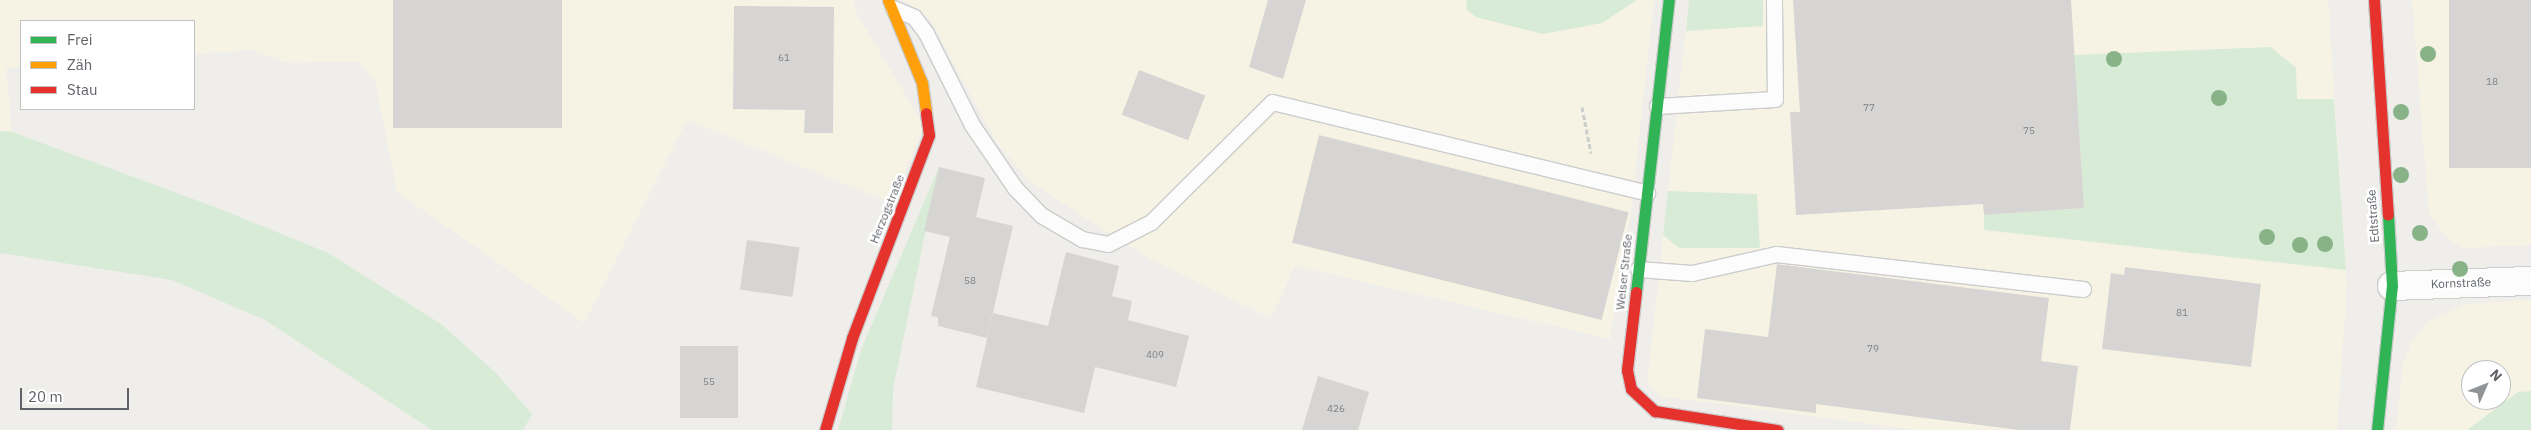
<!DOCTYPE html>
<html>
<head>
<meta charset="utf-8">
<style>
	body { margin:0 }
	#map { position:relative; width:2531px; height:430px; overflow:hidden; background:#efeeea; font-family:"IBM Plex Sans",sans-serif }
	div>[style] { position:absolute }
	.commercial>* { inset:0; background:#f7f3e4 }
	.green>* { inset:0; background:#d8ebd6 }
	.building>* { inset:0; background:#d6d5d3; transform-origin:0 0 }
	.path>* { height:3px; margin-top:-1.5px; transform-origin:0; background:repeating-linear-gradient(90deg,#cacfcc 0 5px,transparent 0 7.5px) }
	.roads { filter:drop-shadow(1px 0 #cbcccc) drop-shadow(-1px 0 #cbcccc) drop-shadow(0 1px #cbcccc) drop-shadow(0 -1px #cbcccc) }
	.lane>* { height:15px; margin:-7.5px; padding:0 7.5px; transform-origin:7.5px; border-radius:7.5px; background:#fdfcfc }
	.street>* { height:28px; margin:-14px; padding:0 14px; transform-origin:14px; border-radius:14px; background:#fdfcfc }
	.fast>* { height:11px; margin:-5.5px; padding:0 5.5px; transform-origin:5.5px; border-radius:5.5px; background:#30b455 }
	.slow>* { height:11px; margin:-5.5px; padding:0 5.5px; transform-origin:5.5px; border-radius:5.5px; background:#ff9f0a }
	.jam>* { height:11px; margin:-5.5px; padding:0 5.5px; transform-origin:5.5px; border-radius:5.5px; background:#e5322d }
	.trees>* { width:16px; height:16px; margin:-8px; border-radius:50%; background:#88b388 }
	span { translate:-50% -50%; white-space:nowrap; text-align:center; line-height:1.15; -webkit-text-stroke:5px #fff; paint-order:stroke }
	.number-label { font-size:10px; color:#7e8184 }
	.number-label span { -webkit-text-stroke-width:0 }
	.street-label { font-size:12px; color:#5f6368 }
	.legend { position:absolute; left:20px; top:20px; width:175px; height:90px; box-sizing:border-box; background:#fff; border:1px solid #bfc1c3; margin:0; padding:6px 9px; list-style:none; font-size:15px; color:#5f6368 }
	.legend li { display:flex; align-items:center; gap:10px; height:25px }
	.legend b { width:25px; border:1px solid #bfc1c3 }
	.north { position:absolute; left:2461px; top:360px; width:50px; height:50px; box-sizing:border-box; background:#fff; border:1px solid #bfc1c3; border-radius:50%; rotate:46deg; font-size:14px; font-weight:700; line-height:20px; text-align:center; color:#5f6368 }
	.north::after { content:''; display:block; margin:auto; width:18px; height:22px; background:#919496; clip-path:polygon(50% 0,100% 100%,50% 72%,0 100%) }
	.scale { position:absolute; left:20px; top:388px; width:109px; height:22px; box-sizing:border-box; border:2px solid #5f6368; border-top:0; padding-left:6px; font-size:15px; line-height:18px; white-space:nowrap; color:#5f6368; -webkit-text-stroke:4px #fff; paint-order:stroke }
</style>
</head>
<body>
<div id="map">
	<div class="commercial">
		<div style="clip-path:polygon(0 0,854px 0,857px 14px,924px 126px,892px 203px,687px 120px,584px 323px,397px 192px,375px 81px,359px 62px,288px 63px,252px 50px,194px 54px,194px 21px,21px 21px,21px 67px,6px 68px,12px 132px,0 131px)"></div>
		<div style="clip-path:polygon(904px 0,1654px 0,1631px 212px,1610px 339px,1295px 266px,1271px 318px,1148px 258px,1032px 183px,996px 142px,931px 21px)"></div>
		<div style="clip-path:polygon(1689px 0,2328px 0,2347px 284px,2337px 430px,1916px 430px,1660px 396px,1647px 384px)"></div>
		<div style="clip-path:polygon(2412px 0,2531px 0,2531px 245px,2463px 248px,2449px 240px,2429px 214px)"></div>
		<div style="clip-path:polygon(evenodd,2531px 300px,2531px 430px,2396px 430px,2403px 363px,2413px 339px,2430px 320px,2466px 304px,2531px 300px,2471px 370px,2501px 370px,2501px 400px,2471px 400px,2471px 370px)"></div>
	</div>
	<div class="green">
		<div style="clip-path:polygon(1467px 0,1637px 0,1602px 23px,1543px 34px,1476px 17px,1466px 9px)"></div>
		<div style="clip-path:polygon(1689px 0,1763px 0,1763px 26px,1686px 31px)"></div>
		<div style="clip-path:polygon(2271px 47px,2296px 68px,2297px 99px,2334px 99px,2346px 270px,1984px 230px,1984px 215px,2084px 208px,2074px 55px)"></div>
		<div style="clip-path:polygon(0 131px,12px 132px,220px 209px,328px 253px,441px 324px,496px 373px,532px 414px,523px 430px,432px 430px,265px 320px,172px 280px,0 253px)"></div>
		<div style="clip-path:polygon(939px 167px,893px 389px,892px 430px,838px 430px,861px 350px)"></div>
		<div style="clip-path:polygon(1668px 191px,1757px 194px,1760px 248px,1679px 248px,1663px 235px)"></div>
		<div style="clip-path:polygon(2531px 391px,2531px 430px,2467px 430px,2518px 392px)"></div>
	</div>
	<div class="building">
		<div style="left:393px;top:0;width:169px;height:128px"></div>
		<div style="clip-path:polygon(1268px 0,1306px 0,1283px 79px,1249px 67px)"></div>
		<div style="clip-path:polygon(1793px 0,2071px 0,2084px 208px,1984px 215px,1983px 204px,1796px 215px,1790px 112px,1800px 112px)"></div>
		<div style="left:2449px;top:0;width:82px;height:168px"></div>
		<div style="clip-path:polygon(734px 6px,834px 7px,833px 133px,804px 133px,805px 110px,733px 109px)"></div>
		<div style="left:1139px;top:70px;width:71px;height:48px;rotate:21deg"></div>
		<div style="left:1319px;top:135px;width:319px;height:111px;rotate:14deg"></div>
		<div style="clip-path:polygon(939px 167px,985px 178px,976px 217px,1013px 226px,987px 338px,938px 326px,938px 317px,931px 316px,950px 237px,924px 231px)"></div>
		<div style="left:747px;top:240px;width:53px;height:50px;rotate:8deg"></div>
		<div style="clip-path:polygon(1066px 252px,1119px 266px,1112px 296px,1132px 301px,1128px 320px,1189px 336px,1176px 387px,1095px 367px,1084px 413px,976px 387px,993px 313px,1048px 326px)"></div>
		<div style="clip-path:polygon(1777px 264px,2049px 298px,2041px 361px,2078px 366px,2070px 430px,2019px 430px,1816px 404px,1816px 413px,1697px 398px,1705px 329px,1768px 337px)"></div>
		<div style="clip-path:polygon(2125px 267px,2261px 284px,2251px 367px,2102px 349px,2111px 273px,2124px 275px)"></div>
		<div style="left:680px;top:346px;width:58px;height:72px"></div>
		<div style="clip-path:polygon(1318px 376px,1369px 392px,1358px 430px,1302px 430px)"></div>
	</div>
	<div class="path">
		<div style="left:1582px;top:107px;width:47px;rotate:78.9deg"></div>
	</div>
	<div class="roads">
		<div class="lane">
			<div style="left:893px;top:8px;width:23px;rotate:23deg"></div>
			<div style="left:914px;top:17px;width:20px;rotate:53deg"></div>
			<div style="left:926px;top:33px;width:103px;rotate:63.4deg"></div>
			<div style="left:972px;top:125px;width:76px;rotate:55.7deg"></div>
			<div style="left:1015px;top:188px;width:37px;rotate:46deg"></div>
			<div style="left:1041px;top:215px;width:48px;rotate:30.3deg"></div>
			<div style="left:1082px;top:239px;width:26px;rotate:11deg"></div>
			<div style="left:1108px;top:244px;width:48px;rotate:-27.1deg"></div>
			<div style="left:1151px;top:222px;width:170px;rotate:-44.8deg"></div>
			<div style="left:1272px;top:102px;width:386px;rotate:13.6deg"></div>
			<div style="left:1657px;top:106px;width:118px;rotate:-3.4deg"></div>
			<div style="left:1775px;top:99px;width:99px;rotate:-90.6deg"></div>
			<div style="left:1638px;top:269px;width:54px;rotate:4.2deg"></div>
			<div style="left:1692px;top:273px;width:86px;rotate:-12.7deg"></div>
			<div style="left:1776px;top:254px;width:309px;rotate:6.5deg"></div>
		</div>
		<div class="street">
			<div style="left:2392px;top:286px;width:139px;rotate:-2.1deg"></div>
		</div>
		<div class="fast">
			<div style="left:1636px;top:292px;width:294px;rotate:-83.6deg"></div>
			<div style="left:2377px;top:430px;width:145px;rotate:-84.1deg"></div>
			<div style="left:2392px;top:286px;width:71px;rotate:-93.2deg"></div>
		</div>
		<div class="slow">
			<div style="left:888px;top:0;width:90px;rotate:67.7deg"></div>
			<div style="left:922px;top:83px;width:30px;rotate:82deg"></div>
		</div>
		<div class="jam">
			<div style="left:2374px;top:0;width:215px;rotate:86.3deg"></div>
			<div style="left:1636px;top:292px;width:79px;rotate:96.6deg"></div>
			<div style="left:1627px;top:370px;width:19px;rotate:78deg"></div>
			<div style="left:1631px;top:389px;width:33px;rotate:43deg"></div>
			<div style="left:1655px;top:411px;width:124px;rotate:8.8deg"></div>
			<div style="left:825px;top:430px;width:96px;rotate:-73.6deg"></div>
			<div style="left:852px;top:338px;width:217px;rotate:-69.2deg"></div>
			<div style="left:929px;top:135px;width:22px;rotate:-98deg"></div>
		</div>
	</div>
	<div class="trees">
		<div style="left:2428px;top:54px"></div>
		<div style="left:2114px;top:59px"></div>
		<div style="left:2219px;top:98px"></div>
		<div style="left:2401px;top:112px"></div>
		<div style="left:2401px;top:175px"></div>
		<div style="left:2420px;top:233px"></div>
		<div style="left:2267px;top:237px"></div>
		<div style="left:2325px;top:244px"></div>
		<div style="left:2300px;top:245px"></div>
		<div style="left:2460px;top:269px"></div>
	</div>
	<div class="number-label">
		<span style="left:784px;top:58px">61</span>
		<span style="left:2492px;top:82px">18</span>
		<span style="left:1869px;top:108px">77</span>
		<span style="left:2029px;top:131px">75</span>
		<span style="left:970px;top:281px">58</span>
		<span style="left:2182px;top:313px">81</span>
		<span style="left:1873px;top:349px">79</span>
		<span style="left:1155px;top:355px">409</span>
		<span style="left:709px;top:382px">55</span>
		<span style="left:1336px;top:409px">426</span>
	</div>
	<div class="street-label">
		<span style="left:887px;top:209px;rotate:-68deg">Herzogstraße</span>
		<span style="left:2373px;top:216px;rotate:-94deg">Edtstraße</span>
		<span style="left:1624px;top:272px;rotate:-84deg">Welser Straße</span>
		<span style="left:2461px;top:283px;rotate:-2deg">Kornstraße</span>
	</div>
	<ul class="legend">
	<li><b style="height:6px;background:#30b455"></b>Frei</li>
	<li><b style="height:6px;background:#ff9f0a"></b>Zäh</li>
	<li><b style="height:6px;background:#e5322d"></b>Stau</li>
	</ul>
	<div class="north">N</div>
	<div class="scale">20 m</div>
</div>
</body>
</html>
